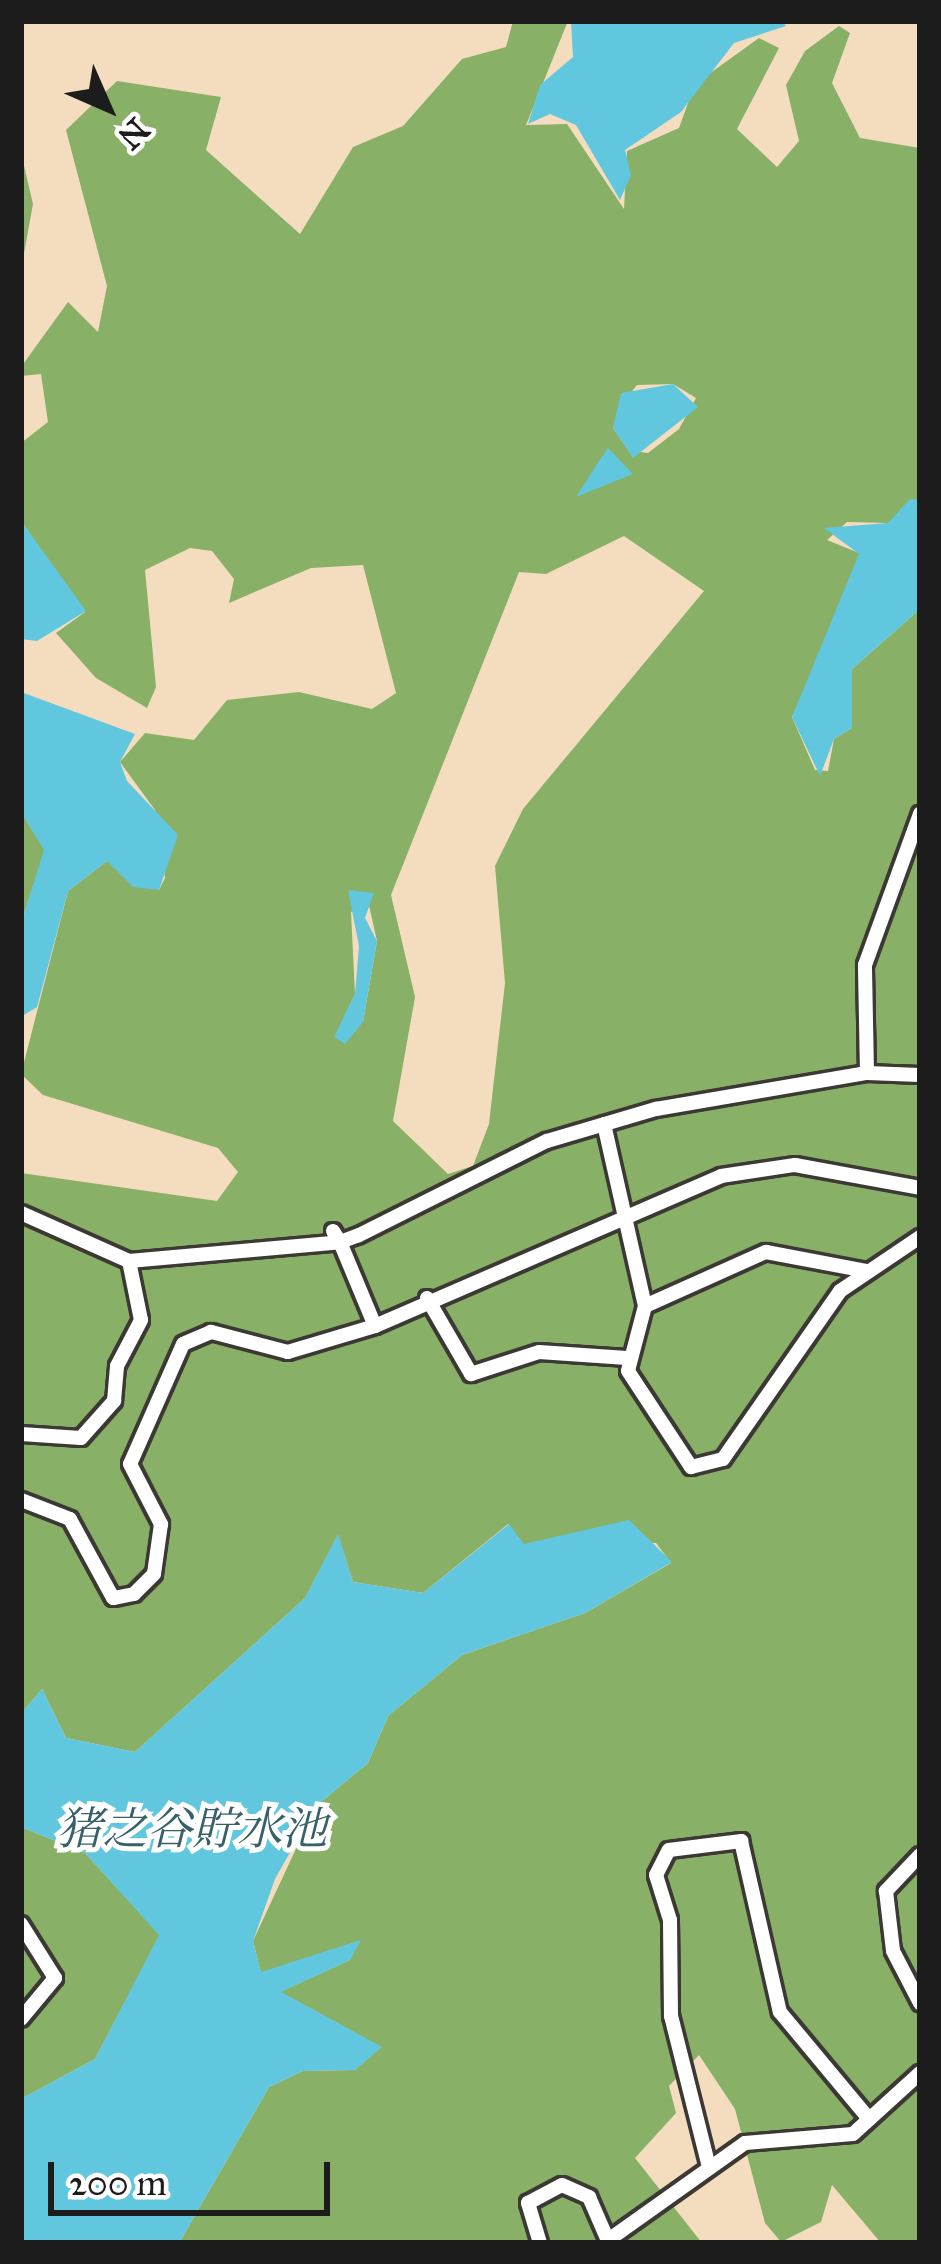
<!DOCTYPE html>
<html>
<head>
<meta charset="utf-8">
<style>
	body { margin:0 }
	#map { position:relative; width:941px; height:2264px; overflow:hidden; background:#f4dcbe; font-family:"IM FELL Great Primer","Noto Serif JP",serif }
	div>[style] { position:absolute }
	.forest>* { inset:0; background:#89b067 }
	.water>* { inset:0; background:#61c7de }
	.roads { filter:drop-shadow(3px 0 #3c3934) drop-shadow(-3px 0 #3c3934) drop-shadow(0 3px #3c3934) drop-shadow(0 -3px #3c3934) }
	.minor>* { height:14px; margin:-7px; padding:0 7px; transform-origin:7px; border-radius:7px; background:#fff }
	span { translate:-50% -50%; white-space:nowrap; text-align:center; line-height:1.15; -webkit-text-stroke:10px #fff; paint-order:stroke }
	.water-label { font-size:45px; color:#38606a; font-style:italic }
	.frame { position:absolute; inset:0; border:24px solid #1c1c1c; pointer-events:none }
	.north { position:absolute; left:48px; top:48px; width:120px; height:120px; -webkit-text-stroke:9px #fff; paint-order:stroke; rotate:135deg; font-size:33px; font-weight:700; line-height:48px; text-align:center; color:#1c1c1c }
	.north::after { content:''; display:block; margin:auto; width:42px; height:54px; background:#1c1c1c; clip-path:polygon(50% 0,100% 100%,50% 72%,0 100%) }
	.scale { position:absolute; left:48px; top:2162px; width:282px; height:54px; box-sizing:border-box; border:6px solid #1c1c1c; border-top:0; padding-left:15px; font-size:36px; line-height:42px; white-space:nowrap; color:#1c1c1c; -webkit-text-stroke:9px #fff; paint-order:stroke }
</style>
</head>
<body>
<div id="map">
	<div class="forest">
		<div style="clip-path:polygon(evenodd,513px 21px,568px 21px,526px 125px,567px 124px,624px 209px,627px 151px,679px 128px,695px 84px,759px 38px,779px 48px,737px 129px,777px 167px,799px 141px,786px 85px,805px 51px,839px 26px,850px 33px,832px 83px,860px 138px,920px 148px,920px 500px,888px 523px,847px 522px,827px 540px,859px 553px,859px 567px,792px 717px,815px 770px,828px 771px,834px 739px,852px 728px,852px 669px,920px 609px,920px 2243px,881px 2243px,832px 2185px,821px 2222px,781px 2242px,765px 2223px,735px 2109px,699px 2055px,669px 2086px,676px 2113px,635px 2158px,702px 2243px,179px 2243px,269px 2087px,303px 2071px,355px 2070px,381px 2047px,280px 1992px,350px 1960px,359px 1941px,261px 1973px,253px 1941px,316px 1806px,368px 1763px,388px 1716px,462px 1655px,585px 1613px,671px 1563px,656px 1543px,524px 1545px,508px 1524px,423px 1593px,353px 1582px,338px 1535px,305px 1598px,135px 1752px,66px 1738px,42px 1689px,21px 1714px,21px 1173px,217px 1201px,238px 1172px,218px 1148px,43px 1095px,21px 1074px,68px 891px,107px 861px,159px 890px,165px 878px,155px 810px,120px 762px,145px 733px,194px 740px,227px 700px,299px 692px,372px 709px,396px 693px,363px 565px,311px 568px,229px 603px,234px 579px,212px 551px,190px 548px,145px 570px,156px 687px,147px 708px,96px 678px,56px 633px,85px 612px,21px 521px,21px 443px,48px 422px,41px 374px,21px 376px,21px 367px,68px 302px,98px 332px,107px 286px,66px 130px,117px 81px,221px 97px,206px 150px,300px 234px,353px 147px,403px 126px,462px 59px,506px 47px,513px 21px,673px 384px,696px 398px,679px 429px,648px 453px,628px 450px,613px 428px,625px 400px,637px 385px,673px 384px,513px 21px,624px 536px,704px 591px,523px 809px,495px 866px,505px 983px,489px 1124px,473px 1166px,448px 1174px,393px 1121px,415px 997px,391px 895px,519px 572px,546px 574px,624px 536px,513px 21px,368px 901px,377px 941px,363px 1022px,335px 1037px,355px 994px,351px 912px,368px 901px)"></div>
		<div style="clip-path:polygon(21px 153px,33px 204px,21px 270px)"></div>
		<div style="clip-path:polygon(21px 812px,45px 850px,24px 914px,21px 1021px)"></div>
		<div style="clip-path:polygon(21px 1827px,85px 1853px,160px 1935px,95px 2059px,21px 2099px)"></div>
	</div>
	<div class="water">
		<div style="clip-path:polygon(571px 21px,782px 21px,786px 26px,734px 43px,681px 112px,625px 150px,631px 175px,620px 200px,576px 125px,550px 114px,528px 124px,540px 85px,573px 57px)"></div>
		<div style="clip-path:polygon(673px 384px,698px 407px,633px 458px,613px 428px,621px 393px)"></div>
		<div style="clip-path:polygon(608px 448px,633px 474px,576px 497px,599px 461px)"></div>
		<div style="clip-path:polygon(910px 499px,920px 500px,920px 609px,852px 669px,852px 728px,834px 739px,820px 776px,792px 717px,859px 554px,824px 528px,888px 523px)"></div>
		<div style="clip-path:polygon(21px 521px,86px 611px,37px 641px,21px 639px)"></div>
		<div style="clip-path:polygon(21px 692px,135px 734px,120px 762px,127px 781px,178px 835px,159px 890px,133px 887px,107px 861px,68px 891px,37px 1007px,24px 1015px,24px 914px,44px 850px,21px 812px)"></div>
		<div style="clip-path:polygon(348px 890px,374px 893px,365px 918px,377px 941px,363px 1022px,345px 1044px,334px 1037px,355px 994px,359px 946px)"></div>
		<div style="clip-path:polygon(629px 1520px,672px 1562px,585px 1613px,462px 1655px,388px 1716px,368px 1763px,316px 1806px,275px 1879px,253px 1941px,261px 1972px,361px 1940px,350px 1960px,281px 1992px,382px 2047px,355px 2070px,303px 2071px,269px 2087px,179px 2243px,21px 2243px,21px 2099px,95px 2059px,159px 1935px,85px 1853px,21px 1827px,21px 1714px,42px 1689px,66px 1738px,135px 1752px,305px 1598px,338px 1534px,353px 1582px,423px 1593px,509px 1524px,524px 1544px)"></div>
	</div>
	<div class="roads">
		<div class="minor">
			<div style="left:867px;top:1073px;width:108px;rotate:-91.1deg"></div>
			<div style="left:865px;top:965px;width:161px;rotate:-70deg"></div>
			<div style="left:604px;top:1124px;width:187px;rotate:77.3deg"></div>
			<div style="left:645px;top:1306px;width:67px;rotate:104.7deg"></div>
			<div style="left:628px;top:1371px;width:115px;rotate:56.7deg"></div>
			<div style="left:691px;top:1467px;width:33px;rotate:-14deg"></div>
			<div style="left:723px;top:1459px;width:205px;rotate:-55.1deg"></div>
			<div style="left:840px;top:1291px;width:97px;rotate:-34deg"></div>
			<div style="left:21px;top:1213px;width:118px;rotate:24deg"></div>
			<div style="left:129px;top:1261px;width:212px;rotate:-5.1deg"></div>
			<div style="left:340px;top:1242px;width:91px;rotate:67.4deg"></div>
			<div style="left:375px;top:1326px;width:91px;rotate:163.4deg"></div>
			<div style="left:288px;top:1352px;width:80px;rotate:-165.4deg"></div>
			<div style="left:211px;top:1332px;width:30px;rotate:157deg"></div>
			<div style="left:183px;top:1344px;width:131px;rotate:113.8deg"></div>
			<div style="left:130px;top:1464px;width:68px;rotate:62.7deg"></div>
			<div style="left:161px;top:1524px;width:50px;rotate:98deg"></div>
			<div style="left:154px;top:1574px;width:28px;rotate:135deg"></div>
			<div style="left:134px;top:1594px;width:21px;rotate:169deg"></div>
			<div style="left:113px;top:1598px;width:90px;rotate:-118.6deg"></div>
			<div style="left:70px;top:1519px;width:53px;rotate:-158.8deg"></div>
			<div style="left:333px;top:1231px;width:13px;rotate:58deg"></div>
			<div style="left:340px;top:1242px;width:20px;rotate:-20deg"></div>
			<div style="left:359px;top:1235px;width:210px;rotate:-26.6deg"></div>
			<div style="left:547px;top:1141px;width:114px;rotate:-16.4deg"></div>
			<div style="left:656px;top:1109px;width:214px;rotate:-9.7deg"></div>
			<div style="left:867px;top:1073px;width:53px;rotate:2.2deg"></div>
			<div style="left:427px;top:1298px;width:88px;rotate:59.9deg"></div>
			<div style="left:471px;top:1374px;width:71px;rotate:-17.9deg"></div>
			<div style="left:539px;top:1352px;width:88px;rotate:3.9deg"></div>
			<div style="left:645px;top:1306px;width:133px;rotate:-24.1deg"></div>
			<div style="left:766px;top:1252px;width:103px;rotate:10.7deg"></div>
			<div style="left:375px;top:1326px;width:377px;rotate:-23.4deg"></div>
			<div style="left:721px;top:1176px;width:75px;rotate:-8.5deg"></div>
			<div style="left:795px;top:1165px;width:127px;rotate:10.4deg"></div>
			<div style="left:21px;top:1434px;width:60px;rotate:3.8deg"></div>
			<div style="left:81px;top:1438px;width:50px;rotate:-48.3deg"></div>
			<div style="left:114px;top:1401px;width:35px;rotate:-85deg"></div>
			<div style="left:117px;top:1366px;width:52px;rotate:-62.4deg"></div>
			<div style="left:141px;top:1320px;width:60px;rotate:-101.5deg"></div>
			<div style="left:920px;top:1855px;width:50px;rotate:133.4deg"></div>
			<div style="left:886px;top:1891px;width:60px;rotate:83.3deg"></div>
			<div style="left:893px;top:1951px;width:59px;rotate:62.6deg"></div>
			<div style="left:21px;top:1924px;width:64px;rotate:57.8deg"></div>
			<div style="left:55px;top:1978px;width:53px;rotate:129.7deg"></div>
			<div style="left:709px;top:2167px;width:156px;rotate:-104.1deg"></div>
			<div style="left:671px;top:2016px;width:96px;rotate:-90.6deg"></div>
			<div style="left:670px;top:1920px;width:47px;rotate:-107.3deg"></div>
			<div style="left:656px;top:1875px;width:28px;rotate:-63deg"></div>
			<div style="left:669px;top:1850px;width:73px;rotate:-7.1deg"></div>
			<div style="left:741px;top:1841px;width:175px;rotate:77.2deg"></div>
			<div style="left:780px;top:2012px;width:139px;rotate:50.2deg"></div>
			<div style="left:607px;top:2241px;width:169px;rotate:-35.4deg"></div>
			<div style="left:745px;top:2143px;width:108px;rotate:-4.8deg"></div>
			<div style="left:853px;top:2134px;width:91px;rotate:-42.3deg"></div>
			<div style="left:540px;top:2243px;width:42px;rotate:-106.7deg"></div>
			<div style="left:528px;top:2203px;width:38px;rotate:-28deg"></div>
			<div style="left:562px;top:2185px;width:30px;rotate:24deg"></div>
			<div style="left:589px;top:2197px;width:50px;rotate:66.5deg"></div>
		</div>
	</div>
	<div class="water-label">
		<span style="left:192px;top:1829px">猪之谷貯水池</span>
	</div>
	<div class="frame"></div>
	<div class="north">N</div>
	<div class="scale">200 m</div>
</div>
</body>
</html>
